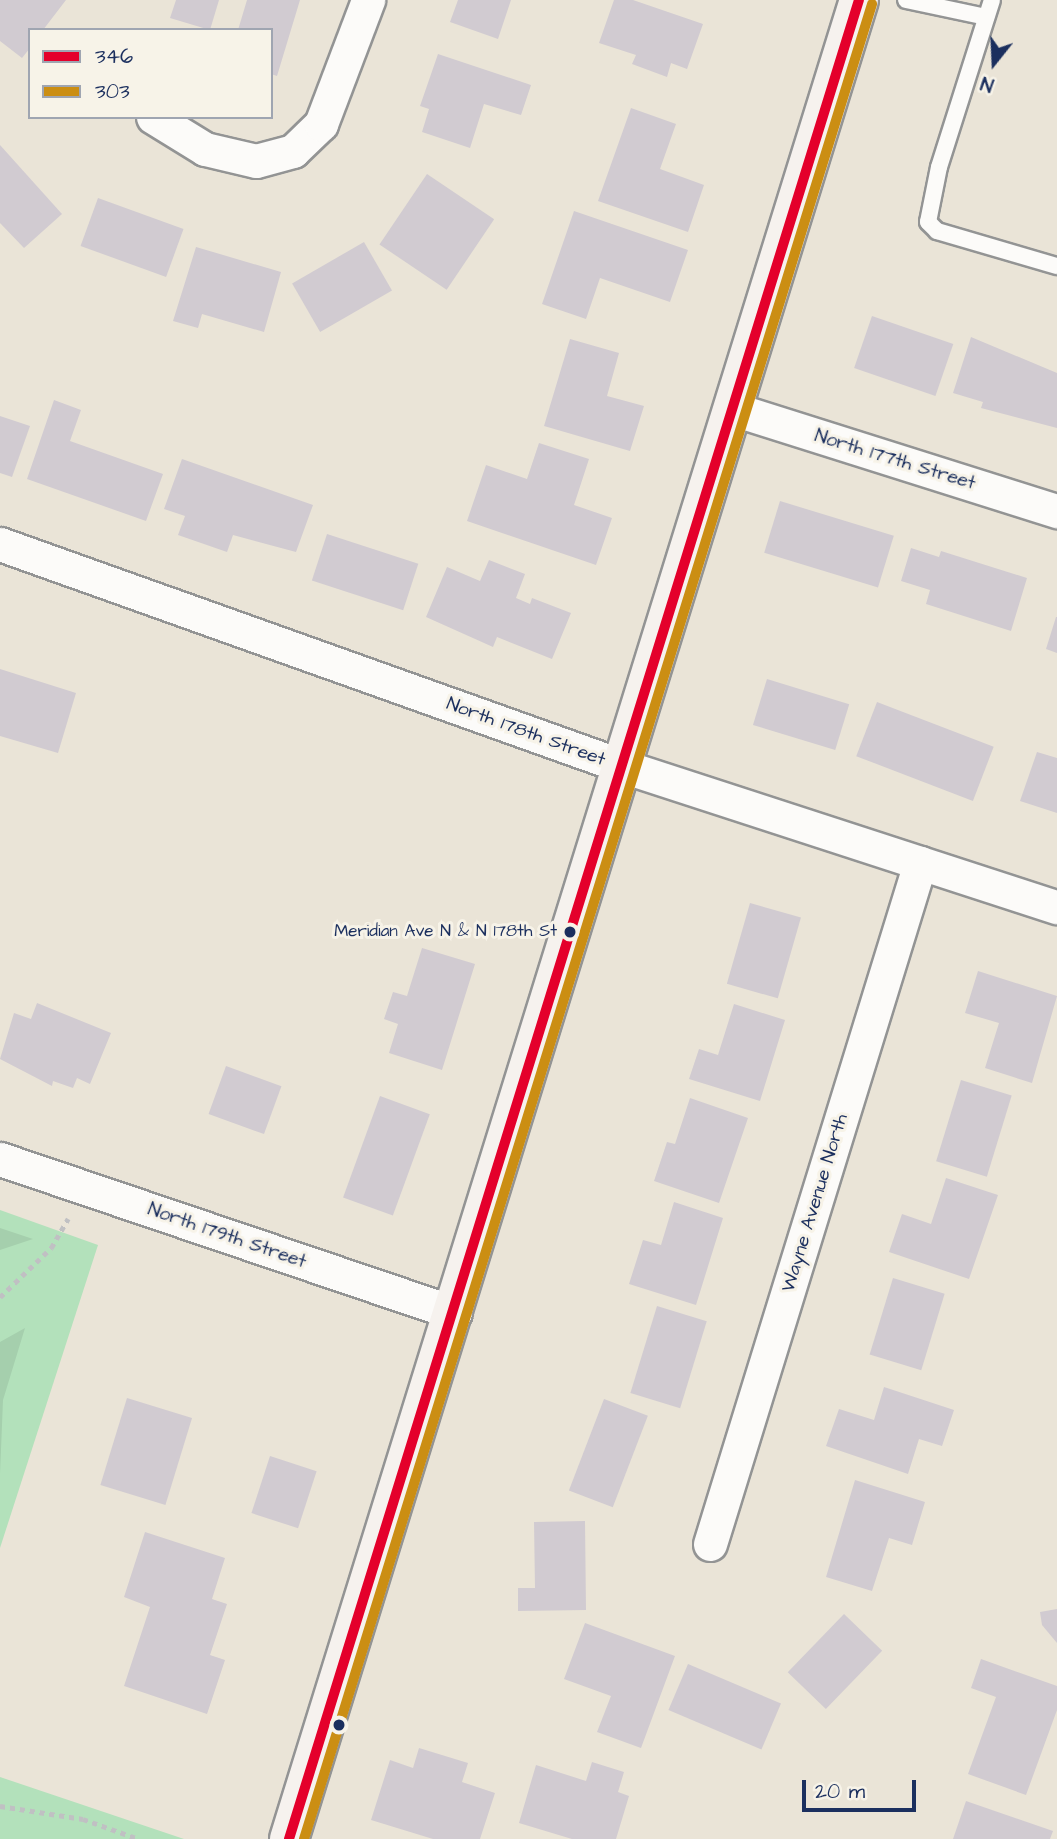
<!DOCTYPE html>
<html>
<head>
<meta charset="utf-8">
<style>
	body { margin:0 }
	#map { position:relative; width:1057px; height:1839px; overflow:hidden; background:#eae4d7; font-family:"Architects Daughter",sans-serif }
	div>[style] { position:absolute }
	.green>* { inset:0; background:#b3e1bb }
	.forest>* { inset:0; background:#a5cfad }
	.building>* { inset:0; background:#d1cbd1; transform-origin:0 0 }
	.path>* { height:4.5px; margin-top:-2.25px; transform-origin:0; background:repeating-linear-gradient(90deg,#c0c0c3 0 5px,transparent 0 10px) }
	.roads { filter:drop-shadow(2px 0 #939494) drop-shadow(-2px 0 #939494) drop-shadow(0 2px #939494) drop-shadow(0 -2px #939494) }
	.lane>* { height:16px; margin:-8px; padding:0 8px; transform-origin:8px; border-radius:8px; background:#fcfbf9 }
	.street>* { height:33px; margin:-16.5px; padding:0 16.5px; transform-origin:16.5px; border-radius:16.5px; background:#fcfbf9 }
	.secondary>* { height:38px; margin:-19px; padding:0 19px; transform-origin:19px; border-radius:19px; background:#f6f2ee }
	.bus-1>* { height:10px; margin:-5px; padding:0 5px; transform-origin:5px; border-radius:5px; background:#e4002b }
	.bus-2>* { height:10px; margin:-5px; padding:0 5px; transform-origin:5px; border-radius:5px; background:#cb8e13 }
	.dots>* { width:19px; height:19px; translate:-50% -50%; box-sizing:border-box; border:4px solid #f7f3e8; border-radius:50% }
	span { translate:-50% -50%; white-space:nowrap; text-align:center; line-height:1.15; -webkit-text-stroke:6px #f7f3e8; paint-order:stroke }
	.bus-label { font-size:17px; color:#1b2f5e }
	.right { translate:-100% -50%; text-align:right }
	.street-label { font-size:19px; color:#1b2f5e }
	.legend { position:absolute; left:28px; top:28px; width:245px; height:91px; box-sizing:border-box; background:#f7f3e8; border:2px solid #9fa5b1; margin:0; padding:9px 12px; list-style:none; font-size:21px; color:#1b2f5e }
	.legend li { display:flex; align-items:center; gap:14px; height:35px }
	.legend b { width:35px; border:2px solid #9fa5b1 }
	.north { position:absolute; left:959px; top:28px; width:70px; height:70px; -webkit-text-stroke:5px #f7f3e8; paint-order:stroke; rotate:198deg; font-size:19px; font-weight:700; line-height:28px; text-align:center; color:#1b2f5e }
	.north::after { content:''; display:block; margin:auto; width:24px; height:32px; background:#1b2f5e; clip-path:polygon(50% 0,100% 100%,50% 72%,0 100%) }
	.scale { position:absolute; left:802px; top:1780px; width:114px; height:32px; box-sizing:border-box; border:4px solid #1b2f5e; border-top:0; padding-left:9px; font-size:21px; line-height:24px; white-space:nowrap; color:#1b2f5e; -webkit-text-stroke:5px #f7f3e8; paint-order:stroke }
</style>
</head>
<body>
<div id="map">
	<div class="green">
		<div style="clip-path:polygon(0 1210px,98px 1245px,0 1548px)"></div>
		<div style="clip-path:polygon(0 1777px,184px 1839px,0 1839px)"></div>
	</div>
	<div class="forest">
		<div style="clip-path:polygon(0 1228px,33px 1239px,0 1250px)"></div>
		<div style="clip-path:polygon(25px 1328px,3px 1400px,0 1474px,0 1342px)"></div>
	</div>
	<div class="building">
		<div style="clip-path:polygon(0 0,66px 0,43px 30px,30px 30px,30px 48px,22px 58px,0 41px)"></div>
		<div style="clip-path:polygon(176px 0,219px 0,210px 30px,170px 18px)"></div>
		<div style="clip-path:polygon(247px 0,300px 0,277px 76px,271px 74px,271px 30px,238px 30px)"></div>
		<div style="clip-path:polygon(458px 0,511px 0,498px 39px,450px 22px)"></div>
		<div style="clip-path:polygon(614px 0,633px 0,703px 24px,687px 69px,671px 63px,667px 77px,632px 64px,636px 55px,599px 43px)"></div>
		<div style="clip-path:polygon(438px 54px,531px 85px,521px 115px,484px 104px,470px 148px,422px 132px,429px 109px,420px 106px)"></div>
		<div style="clip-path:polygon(631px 108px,676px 124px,660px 169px,704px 185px,688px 232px,598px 201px)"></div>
		<div style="clip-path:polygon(0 145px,62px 214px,24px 248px,0 223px)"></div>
		<div style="left:427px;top:174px;width:81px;height:85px;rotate:34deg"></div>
		<div style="left:98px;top:198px;width:91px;height:51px;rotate:20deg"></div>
		<div style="clip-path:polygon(574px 211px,688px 250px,670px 302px,600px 278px,586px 319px,542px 304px)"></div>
		<div style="left:364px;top:242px;width:56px;height:83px;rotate:60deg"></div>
		<div style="clip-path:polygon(196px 247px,281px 272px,264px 332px,202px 314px,198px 328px,173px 321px)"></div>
		<div style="left:872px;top:316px;width:86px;height:55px;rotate:19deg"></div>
		<div style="clip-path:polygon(971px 337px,1057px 373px,1057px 428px,981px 408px,983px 402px,953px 393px)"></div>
		<div style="clip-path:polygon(570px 339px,619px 353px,607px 396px,644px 406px,630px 451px,544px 426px)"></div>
		<div style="clip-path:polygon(54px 400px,81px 410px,70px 441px,163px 474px,146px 521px,27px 479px)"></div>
		<div style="clip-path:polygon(0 416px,30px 426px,12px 477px,0 473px)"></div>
		<div style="clip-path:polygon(539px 443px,589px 459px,574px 505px,612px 518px,596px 565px,467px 521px,486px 465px,527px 479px)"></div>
		<div style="clip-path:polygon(182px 459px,313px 505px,296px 552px,233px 535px,227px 552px,178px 535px,185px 516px,164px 509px)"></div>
		<div style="left:780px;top:501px;width:119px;height:54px;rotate:17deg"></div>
		<div style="left:327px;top:534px;width:96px;height:49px;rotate:18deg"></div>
		<div style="clip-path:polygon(911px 548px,939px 557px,941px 551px,1027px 578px,1011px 631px,926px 604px,930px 590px,901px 581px)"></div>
		<div style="clip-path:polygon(489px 560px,525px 574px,516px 598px,530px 604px,532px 598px,571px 613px,552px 659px,497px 637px,493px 647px,426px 617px,447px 567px,480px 581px)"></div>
		<div style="clip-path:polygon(1056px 617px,1057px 617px,1057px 653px,1046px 649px)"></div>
		<div style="clip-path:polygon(0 669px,76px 693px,58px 753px,0 736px)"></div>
		<div style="left:767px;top:679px;width:86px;height:48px;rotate:17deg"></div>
		<div style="left:877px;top:702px;width:125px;height:58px;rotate:21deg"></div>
		<div style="clip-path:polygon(1037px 752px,1057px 758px,1057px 813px,1020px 801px)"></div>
		<div style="left:750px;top:903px;width:53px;height:84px;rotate:16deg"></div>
		<div style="clip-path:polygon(422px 948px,475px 964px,442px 1070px,389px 1053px,398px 1024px,384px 1019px,393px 992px,407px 996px)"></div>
		<div style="clip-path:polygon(978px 971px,1057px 996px,1032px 1083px,985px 1068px,999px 1023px,965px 1013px)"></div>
		<div style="clip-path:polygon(37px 1003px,111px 1033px,90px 1084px,77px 1078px,73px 1088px,53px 1081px,52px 1086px,0 1059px,14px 1013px,31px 1019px)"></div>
		<div style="clip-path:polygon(734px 1004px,785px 1020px,760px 1101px,689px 1079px,699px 1049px,718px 1055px)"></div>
		<div style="left:226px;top:1066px;width:59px;height:51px;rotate:20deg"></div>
		<div style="left:961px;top:1080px;width:53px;height:85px;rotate:17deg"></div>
		<div style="left:380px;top:1096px;width:53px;height:108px;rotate:20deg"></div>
		<div style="clip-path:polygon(690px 1098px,748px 1118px,719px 1203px,654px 1181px,667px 1142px,675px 1144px)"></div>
		<div style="clip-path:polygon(946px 1178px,998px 1195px,969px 1279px,889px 1252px,902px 1214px,931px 1224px)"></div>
		<div style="clip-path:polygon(674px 1202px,723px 1218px,696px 1305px,629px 1284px,643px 1240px,661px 1245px)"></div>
		<div style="left:893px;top:1278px;width:54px;height:80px;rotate:17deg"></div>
		<div style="left:657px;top:1306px;width:52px;height:91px;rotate:17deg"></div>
		<div style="clip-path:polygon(884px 1387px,954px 1410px,942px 1446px,919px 1439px,908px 1474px,826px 1446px,839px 1409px,874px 1420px)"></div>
		<div style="left:127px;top:1398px;width:68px;height:91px;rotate:17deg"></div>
		<div style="left:604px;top:1399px;width:47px;height:98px;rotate:21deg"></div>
		<div style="left:270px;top:1456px;width:49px;height:60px;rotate:18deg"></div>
		<div style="clip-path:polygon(855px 1480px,925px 1502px,912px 1545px,889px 1538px,872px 1591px,826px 1577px)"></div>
		<div style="clip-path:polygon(585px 1521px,586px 1610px,518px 1611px,518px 1588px,535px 1588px,534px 1522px)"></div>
		<div style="clip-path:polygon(145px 1532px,225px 1558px,212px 1599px,227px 1604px,210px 1655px,225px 1660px,207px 1714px,124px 1686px,150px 1607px,124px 1597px)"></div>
		<div style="clip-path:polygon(1057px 1609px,1057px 1643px,1042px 1625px,1040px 1612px)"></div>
		<div style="left:844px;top:1614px;width:53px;height:81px;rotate:44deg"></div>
		<div style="clip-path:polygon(585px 1623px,675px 1656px,641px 1748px,597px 1732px,611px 1696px,564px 1679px)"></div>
		<div style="clip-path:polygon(981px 1659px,1057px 1686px,1057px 1710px,1026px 1795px,968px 1774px,996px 1697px,971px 1688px)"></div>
		<div style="left:688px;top:1664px;width:101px;height:50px;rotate:23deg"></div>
		<div style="clip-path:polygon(419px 1748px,468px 1763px,462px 1782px,495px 1793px,480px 1839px,433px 1839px,371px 1820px,390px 1760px,413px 1768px)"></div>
		<div style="clip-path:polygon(592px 1762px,624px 1772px,618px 1792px,629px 1796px,616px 1839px,572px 1839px,519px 1823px,536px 1765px,586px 1781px)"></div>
		<div style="clip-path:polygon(966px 1801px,1053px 1831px,1050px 1839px,953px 1839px)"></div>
	</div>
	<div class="path">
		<div style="left:0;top:1297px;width:71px;rotate:-43.9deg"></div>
		<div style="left:51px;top:1248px;width:34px;rotate:-60deg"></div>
		<div style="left:0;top:1806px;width:84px;rotate:8.9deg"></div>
		<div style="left:83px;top:1819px;width:59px;rotate:19.7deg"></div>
	</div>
	<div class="roads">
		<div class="lane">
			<div style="left:906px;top:0;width:82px;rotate:12deg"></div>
			<div style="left:992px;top:0;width:175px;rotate:107.6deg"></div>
			<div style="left:939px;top:167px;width:56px;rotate:101.3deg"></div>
			<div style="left:928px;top:222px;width:13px;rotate:45deg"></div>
			<div style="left:937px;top:231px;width:125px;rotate:16.3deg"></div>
		</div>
		<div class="street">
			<div style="left:153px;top:117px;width:61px;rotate:31.6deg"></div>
			<div style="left:205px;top:149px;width:52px;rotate:13.2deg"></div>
			<div style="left:256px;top:161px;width:38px;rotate:-15deg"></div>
			<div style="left:293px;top:151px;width:39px;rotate:-44deg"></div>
			<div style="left:321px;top:124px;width:133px;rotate:-69.2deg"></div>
			<div style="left:733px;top:409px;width:340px;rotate:17.5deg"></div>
			<div style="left:0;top:544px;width:660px;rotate:19.64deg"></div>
			<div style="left:622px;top:766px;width:457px;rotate:18deg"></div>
			<div style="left:0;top:1159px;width:480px;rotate:18.7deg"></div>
			<div style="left:710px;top:1544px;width:713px;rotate:-72.86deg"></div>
		</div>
		<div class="secondary">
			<div style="left:289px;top:1839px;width:1925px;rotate:-72.78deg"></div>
		</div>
	</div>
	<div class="bus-1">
		<div style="left:289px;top:1839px;width:1925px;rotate:-72.78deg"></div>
	</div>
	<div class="bus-2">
		<div style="left:304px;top:1839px;width:1921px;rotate:-72.8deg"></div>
	</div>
	<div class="dots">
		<div style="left:570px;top:932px;background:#1b2f5e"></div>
		<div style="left:339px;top:1725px;background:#1b2f5e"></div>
	</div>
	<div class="bus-label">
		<span class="right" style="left:557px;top:932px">Meridian Ave N &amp; N 178th St</span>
	</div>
	<div class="street-label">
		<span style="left:895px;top:460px;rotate:17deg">North 177th Street</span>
		<span style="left:526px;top:732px;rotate:20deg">North 178th Street</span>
		<span style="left:815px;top:1203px;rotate:-73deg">Wayne Avenue North</span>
		<span style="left:227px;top:1236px;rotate:19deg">North 179th Street</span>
	</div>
	<ul class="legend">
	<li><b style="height:9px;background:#e4002b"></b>346</li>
	<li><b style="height:9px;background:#cb8e13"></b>303</li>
	</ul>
	<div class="north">N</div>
	<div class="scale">20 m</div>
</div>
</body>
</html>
